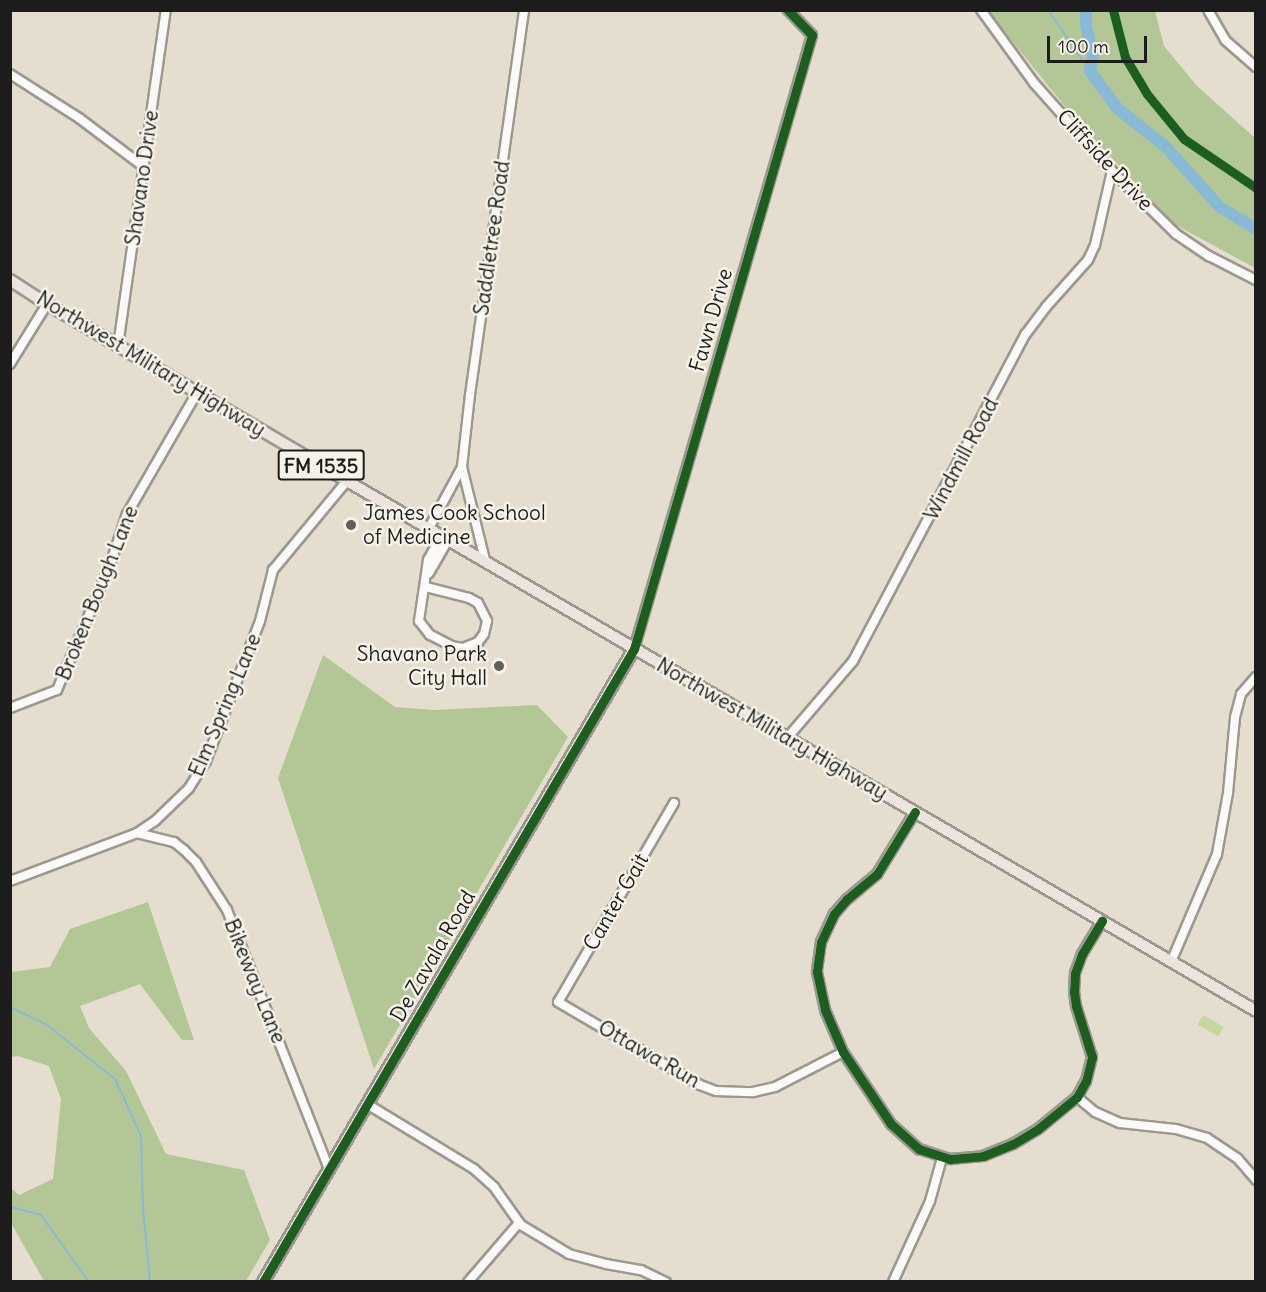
<!DOCTYPE html>
<html>
<head>
<meta charset="utf-8">
<style>
	body { margin:0 }
	#map { position:relative; width:1266px; height:1292px; overflow:hidden; background:#e5decf; font-family:Delius,sans-serif }
	div>[style] { position:absolute }
	.green>* { inset:0; background:#c6d69f; transform-origin:0 0 }
	.forest>* { inset:0; background:#b3c696 }
	.stream>* { height:2px; margin:-1px; padding:0 1px; transform-origin:1px; border-radius:1px; background:#88bad5 }
	.river>* { height:12px; margin:-6px; padding:0 6px; transform-origin:6px; border-radius:6px; background:#88bad5 }
	.roads { filter:drop-shadow(2px 0 #9c9890) drop-shadow(-2px 0 #9c9890) drop-shadow(0 2px #9c9890) drop-shadow(0 -2px #9c9890) }
	.minor>* { height:8px; margin:-4px; padding:0 4px; transform-origin:4px; border-radius:4px; background:#fbfaf8 }
	.major>* { height:10px; margin:-5px; padding:0 5px; transform-origin:5px; border-radius:5px; background:#ede5dd }
	.cycleway>* { height:9px; margin:-4.5px; padding:0 4.5px; transform-origin:4.5px; border-radius:4.5px; background:#1b5e20 }
	.dots>* { width:16px; height:16px; translate:-50% -50%; box-sizing:border-box; border:3px solid #f7f3e8; border-radius:50% }
	span { translate:-50% -50%; white-space:nowrap; text-align:center; line-height:1.15; -webkit-text-stroke:5px #f7f3e8; paint-order:stroke }
	.shield-label span { padding:2px 4px; background:#f7f3e8; border:2px solid; border-radius:4px; -webkit-text-stroke-width:0 }
	.shield-label { font-size:20px; color:#1c1c1c; font-weight:700 }
	.street-label { font-size:21px; color:#1c1c1c }
	.poi-label { font-size:21px; color:#1c1c1c }
	.left { translate:0 -50%; text-align:left }
	.right { translate:-100% -50%; text-align:right }
	.frame { position:absolute; inset:0; border:12px solid #1c1c1c; pointer-events:none }
	.scale { position:absolute; left:1047px; top:36px; width:100px; height:27px; box-sizing:border-box; border:3px solid #1c1c1c; border-top:0; padding-left:8px; font-size:18px; line-height:21px; white-space:nowrap; color:#1c1c1c; -webkit-text-stroke:4px #f7f3e8; paint-order:stroke }
</style>
</head>
<body>
<div id="map">
	<div class="green">
		<div style="left:1203px;top:1015px;width:24px;height:11px;rotate:30deg"></div>
	</div>
	<div class="forest">
		<div style="clip-path:polygon(988px 11px,1155px 11px,1164px 46px,1197px 86px,1255px 138px,1255px 268px,1174px 224px,1075px 119px)"></div>
		<div style="clip-path:polygon(323px 655px,395px 707px,434px 710px,537px 705px,568px 737px,374px 1069px,278px 778px)"></div>
		<div style="clip-path:polygon(148px 902px,194px 1040px,182px 1040px,140px 984px,80px 1006px,89px 1028px,126px 1071px,166px 1154px,244px 1170px,270px 1240px,246px 1281px,44px 1281px,11px 1223px,11px 1188px,19px 1195px,53px 1179px,61px 1099px,49px 1066px,18px 1056px,11px 1057px,11px 972px,50px 967px,70px 929px)"></div>
	</div>
	<div class="stream">
		<div style="left:1048px;top:10px;width:74px;rotate:55.5deg"></div>
		<div style="left:10px;top:1007px;width:41px;rotate:25.9deg"></div>
		<div style="left:47px;top:1025px;width:87px;rotate:38.5deg"></div>
		<div style="left:115px;top:1079px;width:63px;rotate:65.5deg"></div>
		<div style="left:141px;top:1136px;width:73px;rotate:88.4deg"></div>
		<div style="left:143px;top:1209px;width:73px;rotate:84.5deg"></div>
		<div style="left:10px;top:1207px;width:32px;rotate:14deg"></div>
		<div style="left:41px;top:1215px;width:82px;rotate:54.4deg"></div>
	</div>
	<div class="river">
		<div style="left:1086px;top:10px;width:15px;rotate:90deg"></div>
		<div style="left:1086px;top:25px;width:31px;rotate:77deg"></div>
		<div style="left:1093px;top:55px;width:16px;rotate:101deg"></div>
		<div style="left:1090px;top:71px;width:46px;rotate:53.9deg"></div>
		<div style="left:1117px;top:108px;width:61px;rotate:38.4deg"></div>
		<div style="left:1165px;top:146px;width:82px;rotate:48deg"></div>
		<div style="left:1220px;top:207px;width:42px;rotate:31.4deg"></div>
	</div>
	<div class="roads">
		<div class="minor">
			<div style="left:981px;top:10px;width:90px;rotate:54deg"></div>
			<div style="left:1034px;top:83px;width:118px;rotate:48.4deg"></div>
			<div style="left:1112px;top:171px;width:90px;rotate:44.5deg"></div>
			<div style="left:1176px;top:234px;width:40px;rotate:34deg"></div>
			<div style="left:1209px;top:256px;width:53px;rotate:27.1deg"></div>
			<div style="left:1208px;top:10px;width:34px;rotate:60deg"></div>
			<div style="left:1225px;top:40px;width:41px;rotate:41.1deg"></div>
			<div style="left:10px;top:74px;width:82px;rotate:32.5deg"></div>
			<div style="left:79px;top:118px;width:81px;rotate:37deg"></div>
			<div style="left:118px;top:346px;width:339px;rotate:-81.9deg"></div>
			<div style="left:10px;top:364px;width:70px;rotate:-58.3deg"></div>
			<div style="left:462px;top:467px;width:96px;rotate:76.1deg"></div>
			<div style="left:429px;top:528px;width:69px;rotate:-61.6deg"></div>
			<div style="left:462px;top:467px;width:72px;rotate:-83.7deg"></div>
			<div style="left:470px;top:395px;width:389px;rotate:-82deg"></div>
			<div style="left:429px;top:573px;width:39px;rotate:-60deg"></div>
			<div style="left:426px;top:587px;width:44px;rotate:14.3deg"></div>
			<div style="left:469px;top:598px;width:10px;rotate:29deg"></div>
			<div style="left:478px;top:603px;width:20px;rotate:63deg"></div>
			<div style="left:487px;top:621px;width:13px;rotate:103deg"></div>
			<div style="left:484px;top:634px;width:10px;rotate:127deg"></div>
			<div style="left:478px;top:642px;width:16px;rotate:158deg"></div>
			<div style="left:463px;top:648px;width:11px;rotate:-170deg"></div>
			<div style="left:452px;top:646px;width:25px;rotate:-153deg"></div>
			<div style="left:430px;top:635px;width:18px;rotate:-128deg"></div>
			<div style="left:419px;top:621px;width:62px;rotate:-81.6deg"></div>
			<div style="left:428px;top:560px;width:29px;rotate:-61deg"></div>
			<div style="left:634px;top:649px;width:639px;rotate:-73.83deg"></div>
			<div style="left:812px;top:35px;width:35px;rotate:-134deg"></div>
			<div style="left:10px;top:708px;width:50px;rotate:-21deg"></div>
			<div style="left:57px;top:690px;width:136px;rotate:-67deg"></div>
			<div style="left:110px;top:565px;width:54px;rotate:-71.6deg"></div>
			<div style="left:127px;top:514px;width:142px;rotate:-60deg"></div>
			<div style="left:787px;top:738px;width:101px;rotate:-49.4deg"></div>
			<div style="left:853px;top:661px;width:369px;rotate:-62.2deg"></div>
			<div style="left:1025px;top:335px;width:35px;rotate:-53deg"></div>
			<div style="left:1046px;top:307px;width:63px;rotate:-48.2deg"></div>
			<div style="left:1088px;top:260px;width:17px;rotate:-65deg"></div>
			<div style="left:1095px;top:245px;width:76px;rotate:-77.1deg"></div>
			<div style="left:674px;top:803px;width:230px;rotate:120.2deg"></div>
			<div style="left:558px;top:1002px;width:164px;rotate:30.3deg"></div>
			<div style="left:700px;top:1085px;width:17px;rotate:21deg"></div>
			<div style="left:716px;top:1091px;width:37px;rotate:2deg"></div>
			<div style="left:753px;top:1092px;width:23px;rotate:-13deg"></div>
			<div style="left:775px;top:1087px;width:76px;rotate:-27.2deg"></div>
			<div style="left:915px;top:812px;width:73px;rotate:121.5deg"></div>
			<div style="left:877px;top:874px;width:39px;rotate:140deg"></div>
			<div style="left:847px;top:899px;width:20px;rotate:131deg"></div>
			<div style="left:834px;top:914px;width:31px;rotate:115deg"></div>
			<div style="left:821px;top:942px;width:30px;rotate:98deg"></div>
			<div style="left:817px;top:972px;width:39px;rotate:78deg"></div>
			<div style="left:825px;top:1010px;width:46px;rotate:66.8deg"></div>
			<div style="left:843px;top:1052px;width:87px;rotate:56.3deg"></div>
			<div style="left:891px;top:1124px;width:38px;rotate:42deg"></div>
			<div style="left:919px;top:1149px;width:33px;rotate:18deg"></div>
			<div style="left:950px;top:1159px;width:33px;rotate:-5deg"></div>
			<div style="left:983px;top:1156px;width:32px;rotate:-22deg"></div>
			<div style="left:1013px;top:1144px;width:29px;rotate:-31deg"></div>
			<div style="left:1038px;top:1129px;width:50px;rotate:-39.4deg"></div>
			<div style="left:1077px;top:1097px;width:18px;rotate:-61deg"></div>
			<div style="left:1086px;top:1081px;width:25px;rotate:-76deg"></div>
			<div style="left:1092px;top:1057px;width:53px;rotate:-107.4deg"></div>
			<div style="left:1076px;top:1006px;width:14px;rotate:-98deg"></div>
			<div style="left:1074px;top:992px;width:19px;rotate:-87deg"></div>
			<div style="left:1075px;top:973px;width:20px;rotate:-70deg"></div>
			<div style="left:1082px;top:954px;width:39px;rotate:-59deg"></div>
			<div style="left:137px;top:833px;width:38px;rotate:14deg"></div>
			<div style="left:174px;top:842px;width:13px;rotate:39deg"></div>
			<div style="left:184px;top:850px;width:17px;rotate:45deg"></div>
			<div style="left:196px;top:862px;width:57px;rotate:57.1deg"></div>
			<div style="left:227px;top:910px;width:278px;rotate:68.5deg"></div>
			<div style="left:10px;top:881px;width:136px;rotate:-20.7deg"></div>
			<div style="left:137px;top:833px;width:22px;rotate:-34deg"></div>
			<div style="left:155px;top:821px;width:47px;rotate:-44.1deg"></div>
			<div style="left:189px;top:788px;width:32px;rotate:-58deg"></div>
			<div style="left:206px;top:761px;width:150px;rotate:-68.9deg"></div>
			<div style="left:260px;top:621px;width:53px;rotate:-75.7deg"></div>
			<div style="left:273px;top:570px;width:116px;rotate:-50.3deg"></div>
			<div style="left:1171px;top:962px;width:117px;rotate:-66.9deg"></div>
			<div style="left:1217px;top:854px;width:62px;rotate:-79.8deg"></div>
			<div style="left:1228px;top:793px;width:76px;rotate:-84.7deg"></div>
			<div style="left:1235px;top:717px;width:24px;rotate:-75deg"></div>
			<div style="left:1241px;top:694px;width:23px;rotate:-49deg"></div>
			<div style="left:1077px;top:1097px;width:23px;rotate:40deg"></div>
			<div style="left:1095px;top:1112px;width:27px;rotate:24deg"></div>
			<div style="left:1120px;top:1123px;width:56px;rotate:6.1deg"></div>
			<div style="left:1176px;top:1129px;width:32px;rotate:16deg"></div>
			<div style="left:1207px;top:1138px;width:37px;rotate:34deg"></div>
			<div style="left:1238px;top:1159px;width:28px;rotate:49deg"></div>
			<div style="left:367px;top:1104px;width:125px;rotate:31.3deg"></div>
			<div style="left:474px;top:1169px;width:27px;rotate:42deg"></div>
			<div style="left:494px;top:1187px;width:47px;rotate:54.6deg"></div>
			<div style="left:521px;top:1225px;width:56px;rotate:31.1deg"></div>
			<div style="left:569px;top:1254px;width:38px;rotate:15deg"></div>
			<div style="left:606px;top:1264px;width:36px;rotate:10deg"></div>
			<div style="left:641px;top:1270px;width:28px;rotate:26deg"></div>
			<div style="left:468px;top:1282px;width:78px;rotate:-49.2deg"></div>
			<div style="left:893px;top:1282px;width:89px;rotate:-65.4deg"></div>
			<div style="left:930px;top:1201px;width:45px;rotate:-74.4deg"></div>
		</div>
		<div class="major">
			<div style="left:10px;top:280px;width:44px;rotate:33deg"></div>
			<div style="left:47px;top:304px;width:348px;rotate:30.5deg"></div>
			<div style="left:347px;top:481px;width:1052px;rotate:30.24deg"></div>
			<div style="left:263px;top:1282px;width:734px;rotate:-59.63deg"></div>
		</div>
	</div>
	<div class="cycleway">
		<div style="left:1113px;top:10px;width:49px;rotate:75.7deg"></div>
		<div style="left:1125px;top:57px;width:43px;rotate:59.3deg"></div>
		<div style="left:1147px;top:94px;width:58px;rotate:50.6deg"></div>
		<div style="left:1184px;top:139px;width:87px;rotate:34.2deg"></div>
		<div style="left:915px;top:812px;width:73px;rotate:121.5deg"></div>
		<div style="left:877px;top:874px;width:39px;rotate:140deg"></div>
		<div style="left:847px;top:899px;width:20px;rotate:131deg"></div>
		<div style="left:834px;top:914px;width:31px;rotate:115deg"></div>
		<div style="left:821px;top:942px;width:30px;rotate:98deg"></div>
		<div style="left:817px;top:972px;width:39px;rotate:78deg"></div>
		<div style="left:825px;top:1010px;width:46px;rotate:66.8deg"></div>
		<div style="left:843px;top:1052px;width:87px;rotate:56.3deg"></div>
		<div style="left:891px;top:1124px;width:38px;rotate:42deg"></div>
		<div style="left:919px;top:1149px;width:33px;rotate:18deg"></div>
		<div style="left:950px;top:1159px;width:33px;rotate:-5deg"></div>
		<div style="left:983px;top:1156px;width:32px;rotate:-22deg"></div>
		<div style="left:1013px;top:1144px;width:29px;rotate:-31deg"></div>
		<div style="left:1038px;top:1129px;width:50px;rotate:-39.4deg"></div>
		<div style="left:1077px;top:1097px;width:18px;rotate:-61deg"></div>
		<div style="left:1086px;top:1081px;width:25px;rotate:-76deg"></div>
		<div style="left:1092px;top:1057px;width:53px;rotate:-107.4deg"></div>
		<div style="left:1076px;top:1006px;width:14px;rotate:-98deg"></div>
		<div style="left:1074px;top:992px;width:19px;rotate:-87deg"></div>
		<div style="left:1075px;top:973px;width:20px;rotate:-70deg"></div>
		<div style="left:1082px;top:954px;width:39px;rotate:-59deg"></div>
		<div style="left:263px;top:1282px;width:734px;rotate:-59.63deg"></div>
		<div style="left:634px;top:649px;width:639px;rotate:-73.83deg"></div>
		<div style="left:812px;top:35px;width:35px;rotate:-134deg"></div>
	</div>
	<div class="dots">
		<div style="left:351px;top:525px;background:#62605b"></div>
		<div style="left:499px;top:666px;background:#62605b"></div>
	</div>
	<div class="shield-label">
		<span style="left:321px;top:465px">FM 1535</span>
	</div>
	<div class="street-label">
		<span style="left:1105px;top:160px;rotate:47deg">Cliffside Drive</span>
		<span style="left:142px;top:178px;rotate:-82deg">Shavano Drive</span>
		<span style="left:492px;top:238px;rotate:-82deg">Saddletree Road</span>
		<span style="left:711px;top:320px;rotate:-74deg">Fawn Drive</span>
		<span style="left:151px;top:364px;rotate:31deg">Northwest Military Highway</span>
		<span style="left:961px;top:459px;rotate:-62deg">Windmill Road</span>
		<span style="left:97px;top:593px;rotate:-68deg">Broken Bough Lane</span>
		<span style="left:225px;top:705px;rotate:-67deg">Elm Spring Lane</span>
		<span style="left:772px;top:729px;rotate:30deg">Northwest Military Highway</span>
		<span style="left:616px;top:902px;rotate:-60deg">Canter Gait</span>
		<span style="left:433px;top:956px;rotate:-60deg">De Zavala Road</span>
		<span style="left:255px;top:981px;rotate:68deg">Bikeway Lane</span>
		<span style="left:649px;top:1054px;rotate:30deg">Ottawa Run</span>
	</div>
	<div class="poi-label">
		<span class="left" style="left:363px;top:525px">James Cook School<br>of Medicine</span>
		<span class="right" style="left:487px;top:666px">Shavano Park<br>City Hall</span>
	</div>
	<div class="frame"></div>
	<div class="scale">100 m</div>
</div>
</body>
</html>
